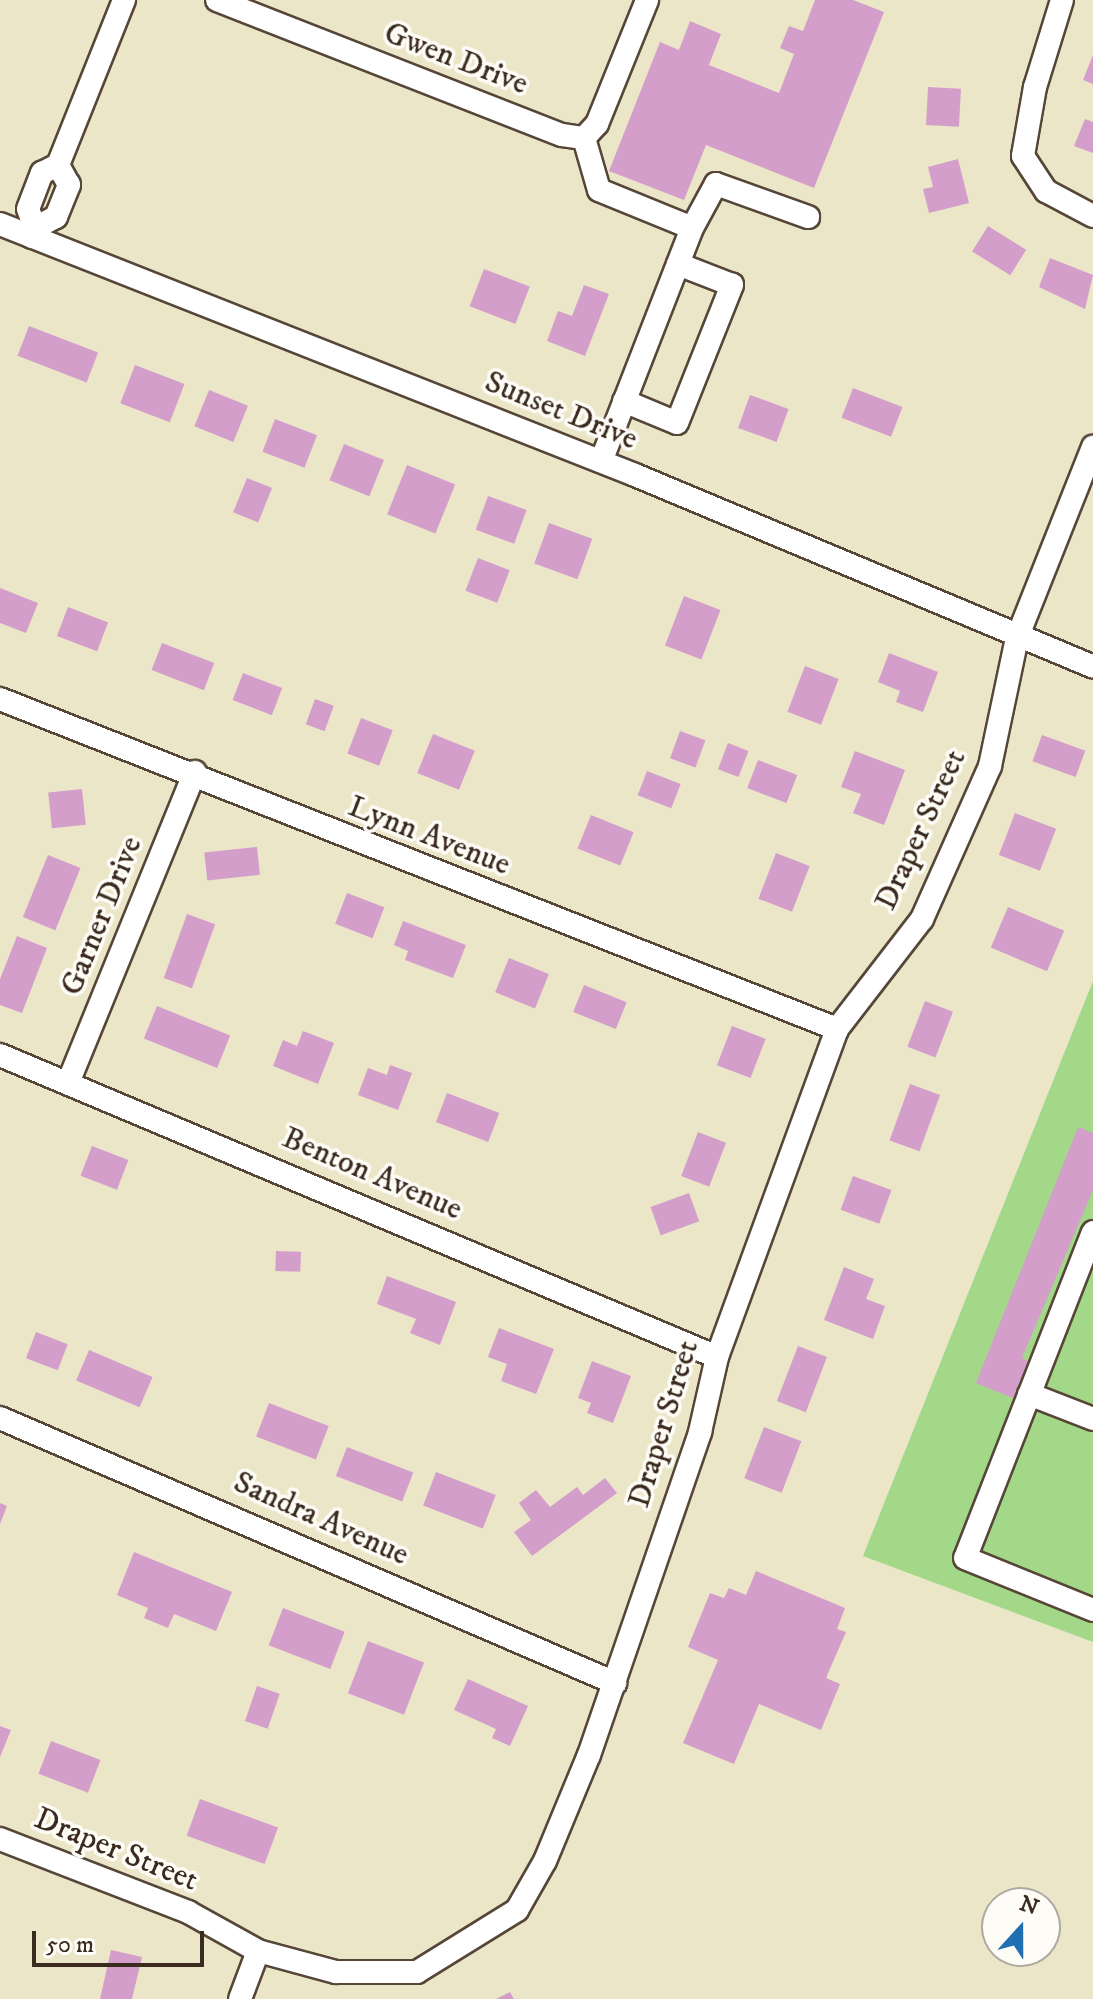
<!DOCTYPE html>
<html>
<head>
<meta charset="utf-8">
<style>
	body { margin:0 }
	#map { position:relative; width:1093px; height:1999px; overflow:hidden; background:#ece6c9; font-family:"IM FELL DW Pica",serif }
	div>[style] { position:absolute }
	.green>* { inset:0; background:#a3d888 }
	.building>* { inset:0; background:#d39eca; transform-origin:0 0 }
	.roads { filter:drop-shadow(2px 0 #564638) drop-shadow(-2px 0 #564638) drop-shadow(0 2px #564638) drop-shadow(0 -2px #564638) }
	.minor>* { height:22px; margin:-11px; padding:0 11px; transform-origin:11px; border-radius:11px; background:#fff }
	span { translate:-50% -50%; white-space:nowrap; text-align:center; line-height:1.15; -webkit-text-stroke:7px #fdfcf7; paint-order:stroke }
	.street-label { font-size:32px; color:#3b2a1e }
	.north { position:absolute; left:981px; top:1887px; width:80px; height:80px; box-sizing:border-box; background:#fdfcf7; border:2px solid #afa8a0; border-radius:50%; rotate:21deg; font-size:22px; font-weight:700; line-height:32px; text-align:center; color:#3b2a1e }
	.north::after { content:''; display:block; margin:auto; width:28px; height:36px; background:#1f6fb2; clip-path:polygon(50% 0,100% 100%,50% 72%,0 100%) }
	.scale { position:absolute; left:32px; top:1931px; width:172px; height:36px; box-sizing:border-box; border:4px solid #3b2a1e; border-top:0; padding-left:10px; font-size:24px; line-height:28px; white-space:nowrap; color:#3b2a1e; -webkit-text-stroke:6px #fdfcf7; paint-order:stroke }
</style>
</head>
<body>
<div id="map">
	<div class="green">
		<div style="clip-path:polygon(1093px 981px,1093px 1642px,863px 1556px)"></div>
	</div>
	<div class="building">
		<div style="clip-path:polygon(815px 0,853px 0,884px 12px,814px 188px,706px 145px,684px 200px,609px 171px,660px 42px,679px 50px,690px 21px,721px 34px,709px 65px,779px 93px,794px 54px,780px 48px,789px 26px,803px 31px)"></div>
		<div style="clip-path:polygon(1093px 55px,1093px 84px,1083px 80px)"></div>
		<div style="left:928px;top:87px;width:33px;height:38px;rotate:3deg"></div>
		<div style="clip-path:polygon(1085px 119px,1093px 122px,1093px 153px,1074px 146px)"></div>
		<div style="clip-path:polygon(958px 159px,969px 203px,929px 213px,923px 189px,933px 187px,928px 167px)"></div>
		<div style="left:988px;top:226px;width:45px;height:30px;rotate:32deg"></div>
		<div style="clip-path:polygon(1050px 258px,1093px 275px,1085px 309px,1039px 287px)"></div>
		<div style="left:484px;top:269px;width:49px;height:40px;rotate:21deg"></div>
		<div style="clip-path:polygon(584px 285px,609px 294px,585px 356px,547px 341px,558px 311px,572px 316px)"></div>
		<div style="left:29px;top:326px;width:74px;height:32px;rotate:21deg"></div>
		<div style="left:135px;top:365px;width:53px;height:41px;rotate:21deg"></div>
		<div style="left:853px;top:388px;width:53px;height:32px;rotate:21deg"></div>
		<div style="left:209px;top:390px;width:42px;height:39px;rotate:22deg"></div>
		<div style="left:750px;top:395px;width:41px;height:35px;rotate:20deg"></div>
		<div style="left:275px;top:419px;width:45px;height:35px;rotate:21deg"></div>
		<div style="left:344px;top:444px;width:43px;height:39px;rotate:22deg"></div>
		<div style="left:407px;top:465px;width:52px;height:53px;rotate:22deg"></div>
		<div style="left:247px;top:478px;width:27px;height:37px;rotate:22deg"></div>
		<div style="left:488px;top:496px;width:41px;height:36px;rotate:20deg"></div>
		<div style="left:549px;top:523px;width:46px;height:43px;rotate:20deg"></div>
		<div style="left:478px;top:558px;width:34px;height:35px;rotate:21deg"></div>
		<div style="clip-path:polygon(0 588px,38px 603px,26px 633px,0 623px)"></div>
		<div style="left:684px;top:596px;width:39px;height:53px;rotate:21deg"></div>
		<div style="left:68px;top:607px;width:43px;height:31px;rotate:21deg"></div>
		<div style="left:162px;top:643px;width:56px;height:29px;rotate:21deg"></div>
		<div style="clip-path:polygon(889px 653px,938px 672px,923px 712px,896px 702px,900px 691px,878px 682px)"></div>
		<div style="left:805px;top:666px;width:36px;height:49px;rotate:21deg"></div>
		<div style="left:243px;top:673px;width:42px;height:29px;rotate:21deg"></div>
		<div style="left:315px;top:699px;width:20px;height:27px;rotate:20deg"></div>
		<div style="left:361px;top:718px;width:34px;height:38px;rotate:21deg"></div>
		<div style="left:680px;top:731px;width:27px;height:29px;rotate:20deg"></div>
		<div style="left:433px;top:734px;width:45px;height:42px;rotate:22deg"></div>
		<div style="left:1042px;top:735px;width:46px;height:28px;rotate:20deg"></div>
		<div style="left:728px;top:743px;width:22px;height:28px;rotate:21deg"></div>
		<div style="clip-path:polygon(855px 751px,905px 770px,884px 825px,853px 813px,861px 794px,841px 787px)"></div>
		<div style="left:758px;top:760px;width:42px;height:30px;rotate:21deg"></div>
		<div style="left:647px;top:771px;width:36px;height:26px;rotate:21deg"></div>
		<div style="left:82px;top:789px;width:36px;height:34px;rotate:84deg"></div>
		<div style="left:1015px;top:813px;width:44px;height:45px;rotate:21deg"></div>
		<div style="left:591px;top:815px;width:46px;height:36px;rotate:22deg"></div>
		<div style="left:257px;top:847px;width:28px;height:53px;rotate:84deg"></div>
		<div style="left:776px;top:853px;width:36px;height:49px;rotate:21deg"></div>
		<div style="left:48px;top:855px;width:35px;height:67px;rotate:22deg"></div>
		<div style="left:347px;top:893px;width:40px;height:33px;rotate:21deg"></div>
		<div style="left:1008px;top:907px;width:61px;height:44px;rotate:23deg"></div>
		<div style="left:187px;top:914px;width:30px;height:68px;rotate:20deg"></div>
		<div style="clip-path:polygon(403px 921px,466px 945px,453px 978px,405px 960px,408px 951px,394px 945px)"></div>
		<div style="clip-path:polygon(17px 936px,47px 948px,22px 1013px,0 1005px,0 979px)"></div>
		<div style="left:509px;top:958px;width:43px;height:37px;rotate:22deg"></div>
		<div style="left:584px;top:985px;width:46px;height:29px;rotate:22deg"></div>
		<div style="left:925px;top:1001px;width:30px;height:49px;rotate:21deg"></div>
		<div style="left:157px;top:1006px;width:79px;height:35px;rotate:22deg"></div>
		<div style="left:732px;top:1026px;width:36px;height:42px;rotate:21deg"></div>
		<div style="clip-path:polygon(303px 1031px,334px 1043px,318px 1084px,273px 1066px,283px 1040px,297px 1046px)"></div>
		<div style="clip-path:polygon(390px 1065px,412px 1073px,398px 1110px,358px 1095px,368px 1068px,387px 1075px)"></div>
		<div style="left:910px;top:1084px;width:32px;height:60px;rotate:20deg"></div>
		<div style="left:447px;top:1093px;width:56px;height:31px;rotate:21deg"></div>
		<div style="clip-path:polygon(1078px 1127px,1093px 1133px,1093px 1190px,1022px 1358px,1030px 1362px,1015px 1399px,976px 1383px)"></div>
		<div style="left:698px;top:1132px;width:30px;height:47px;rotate:21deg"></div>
		<div style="left:92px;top:1146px;width:39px;height:32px;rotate:21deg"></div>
		<div style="left:853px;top:1176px;width:41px;height:36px;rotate:20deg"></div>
		<div style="left:689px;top:1193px;width:30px;height:41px;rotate:70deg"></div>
		<div style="left:276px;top:1251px;width:25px;height:20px;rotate:2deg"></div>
		<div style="clip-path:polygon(844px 1267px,874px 1279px,866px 1299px,885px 1306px,873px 1339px,824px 1320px)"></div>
		<div style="clip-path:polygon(387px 1276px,456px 1302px,440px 1345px,410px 1333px,416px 1319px,377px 1304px)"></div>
		<div style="clip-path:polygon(499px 1328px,554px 1349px,536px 1394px,501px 1381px,507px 1364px,488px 1357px)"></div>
		<div style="left:36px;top:1332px;width:34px;height:28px;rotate:21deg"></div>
		<div style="left:798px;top:1346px;width:31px;height:59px;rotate:21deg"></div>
		<div style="left:89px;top:1350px;width:69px;height:33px;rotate:23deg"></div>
		<div style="clip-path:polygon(592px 1361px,631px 1376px,613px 1423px,587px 1413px,591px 1403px,578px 1398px)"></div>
		<div style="left:269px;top:1403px;width:64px;height:36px;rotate:21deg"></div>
		<div style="left:764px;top:1427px;width:40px;height:55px;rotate:21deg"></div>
		<div style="left:347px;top:1447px;width:71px;height:31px;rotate:21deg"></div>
		<div style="left:436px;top:1472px;width:64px;height:36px;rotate:21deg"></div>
		<div style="clip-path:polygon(605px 1478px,617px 1493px,532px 1556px,514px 1532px,531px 1520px,519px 1503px,536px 1490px,550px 1507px,577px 1487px,583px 1495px)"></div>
		<div style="clip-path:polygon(0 1503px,7px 1506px,0 1524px)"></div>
		<div style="clip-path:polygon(134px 1552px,232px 1592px,216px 1631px,174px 1614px,168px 1628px,144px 1618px,148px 1608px,117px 1595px)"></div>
		<div style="clip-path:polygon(756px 1571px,845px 1608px,837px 1629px,846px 1632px,826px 1678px,840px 1684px,821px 1730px,759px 1704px,734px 1764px,683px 1743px,718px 1660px,688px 1647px,710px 1593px,724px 1598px,729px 1588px,746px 1595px)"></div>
		<div style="left:283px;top:1608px;width:66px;height:40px;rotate:21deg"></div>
		<div style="left:368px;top:1641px;width:60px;height:56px;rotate:21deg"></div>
		<div style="clip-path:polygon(468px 1679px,528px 1706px,510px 1746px,492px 1738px,496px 1729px,454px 1710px)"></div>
		<div style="left:257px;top:1686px;width:24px;height:37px;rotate:19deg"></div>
		<div style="clip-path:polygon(0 1726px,11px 1730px,0 1757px)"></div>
		<div style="left:51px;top:1741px;width:53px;height:35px;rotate:21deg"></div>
		<div style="left:200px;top:1799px;width:83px;height:39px;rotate:20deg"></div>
		<div style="clip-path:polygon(111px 1950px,142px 1957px,132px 1999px,100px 1999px)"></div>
		<div style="clip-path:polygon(510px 1992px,514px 1999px,496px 1999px)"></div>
	</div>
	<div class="roads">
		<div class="minor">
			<div style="left:217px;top:0;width:370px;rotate:21.4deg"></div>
			<div style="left:562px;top:135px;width:22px;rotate:8deg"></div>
			<div style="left:1062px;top:0;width:91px;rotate:107.2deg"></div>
			<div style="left:1035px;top:87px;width:70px;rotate:99.9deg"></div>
			<div style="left:1023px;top:156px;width:42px;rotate:56.7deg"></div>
			<div style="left:1046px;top:191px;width:53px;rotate:28deg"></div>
			<div style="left:584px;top:138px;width:54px;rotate:73.9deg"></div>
			<div style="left:599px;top:190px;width:100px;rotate:22.2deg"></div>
			<div style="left:692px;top:228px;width:250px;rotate:111.3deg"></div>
			<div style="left:584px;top:138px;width:19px;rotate:-47deg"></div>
			<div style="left:597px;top:124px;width:134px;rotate:-68deg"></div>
			<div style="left:0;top:224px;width:683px;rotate:21.57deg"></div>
			<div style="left:635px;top:475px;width:497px;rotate:22.7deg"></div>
			<div style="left:35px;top:228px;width:20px;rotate:-110deg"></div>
			<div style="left:28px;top:209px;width:39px;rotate:-69deg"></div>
			<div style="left:42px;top:173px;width:18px;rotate:-27deg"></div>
			<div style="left:58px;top:165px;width:178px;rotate:-68.2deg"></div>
			<div style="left:692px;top:228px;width:50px;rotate:-61.4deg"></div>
			<div style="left:716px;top:184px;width:98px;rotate:19.7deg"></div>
			<div style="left:32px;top:237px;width:9px;rotate:-72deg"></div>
			<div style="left:35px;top:228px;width:24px;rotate:-28deg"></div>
			<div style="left:56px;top:217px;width:35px;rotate:-68deg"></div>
			<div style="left:69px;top:185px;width:23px;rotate:-119deg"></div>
			<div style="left:624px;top:401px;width:57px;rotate:22.5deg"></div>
			<div style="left:677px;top:423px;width:149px;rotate:-68.3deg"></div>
			<div style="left:732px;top:285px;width:58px;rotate:-158.7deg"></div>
			<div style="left:0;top:699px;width:900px;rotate:21.52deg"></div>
			<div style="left:0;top:1055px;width:778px;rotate:22.84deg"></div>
			<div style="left:68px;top:1083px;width:336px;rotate:-67.8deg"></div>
			<div style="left:1093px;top:1232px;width:350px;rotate:111.4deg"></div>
			<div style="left:965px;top:1558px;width:138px;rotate:22.1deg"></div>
			<div style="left:1029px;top:1394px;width:69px;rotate:21.3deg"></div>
			<div style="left:0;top:1418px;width:670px;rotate:23.31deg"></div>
			<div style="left:0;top:1839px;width:202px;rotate:21.2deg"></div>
			<div style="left:188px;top:1912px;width:80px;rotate:29.1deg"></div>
			<div style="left:258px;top:1951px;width:81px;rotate:15.1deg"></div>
			<div style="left:336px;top:1972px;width:81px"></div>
			<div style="left:417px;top:1972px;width:118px;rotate:-31.8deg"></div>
			<div style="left:517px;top:1910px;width:56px;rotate:-60.3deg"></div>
			<div style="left:545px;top:1861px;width:115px;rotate:-67.5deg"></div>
			<div style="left:589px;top:1755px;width:342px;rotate:-71deg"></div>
			<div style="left:700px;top:1432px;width:77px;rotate:-77.2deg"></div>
			<div style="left:717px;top:1357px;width:349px;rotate:-69.9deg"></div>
			<div style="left:837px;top:1029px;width:139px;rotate:-52.3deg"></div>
			<div style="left:922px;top:919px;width:167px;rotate:-66deg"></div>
			<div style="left:990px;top:766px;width:131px;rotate:-78.1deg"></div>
			<div style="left:1017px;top:638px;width:206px;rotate:-68.3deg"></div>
			<div style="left:240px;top:1999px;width:51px;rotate:-69.4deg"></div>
		</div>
	</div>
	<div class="street-label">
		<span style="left:456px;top:59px;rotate:21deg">Gwen Drive</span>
		<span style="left:561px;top:411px;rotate:22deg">Sunset Drive</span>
		<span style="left:921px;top:830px;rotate:-65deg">Draper Street</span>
		<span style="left:429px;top:836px;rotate:21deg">Lynn Avenue</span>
		<span style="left:102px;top:916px;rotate:-68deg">Garner Drive</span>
		<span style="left:372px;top:1174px;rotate:23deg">Benton Avenue</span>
		<span style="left:664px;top:1424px;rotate:-73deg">Draper Street</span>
		<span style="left:321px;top:1519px;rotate:24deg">Sandra Avenue</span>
		<span style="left:116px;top:1850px;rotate:22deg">Draper Street</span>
	</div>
	<div class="north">N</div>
	<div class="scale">50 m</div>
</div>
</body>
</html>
